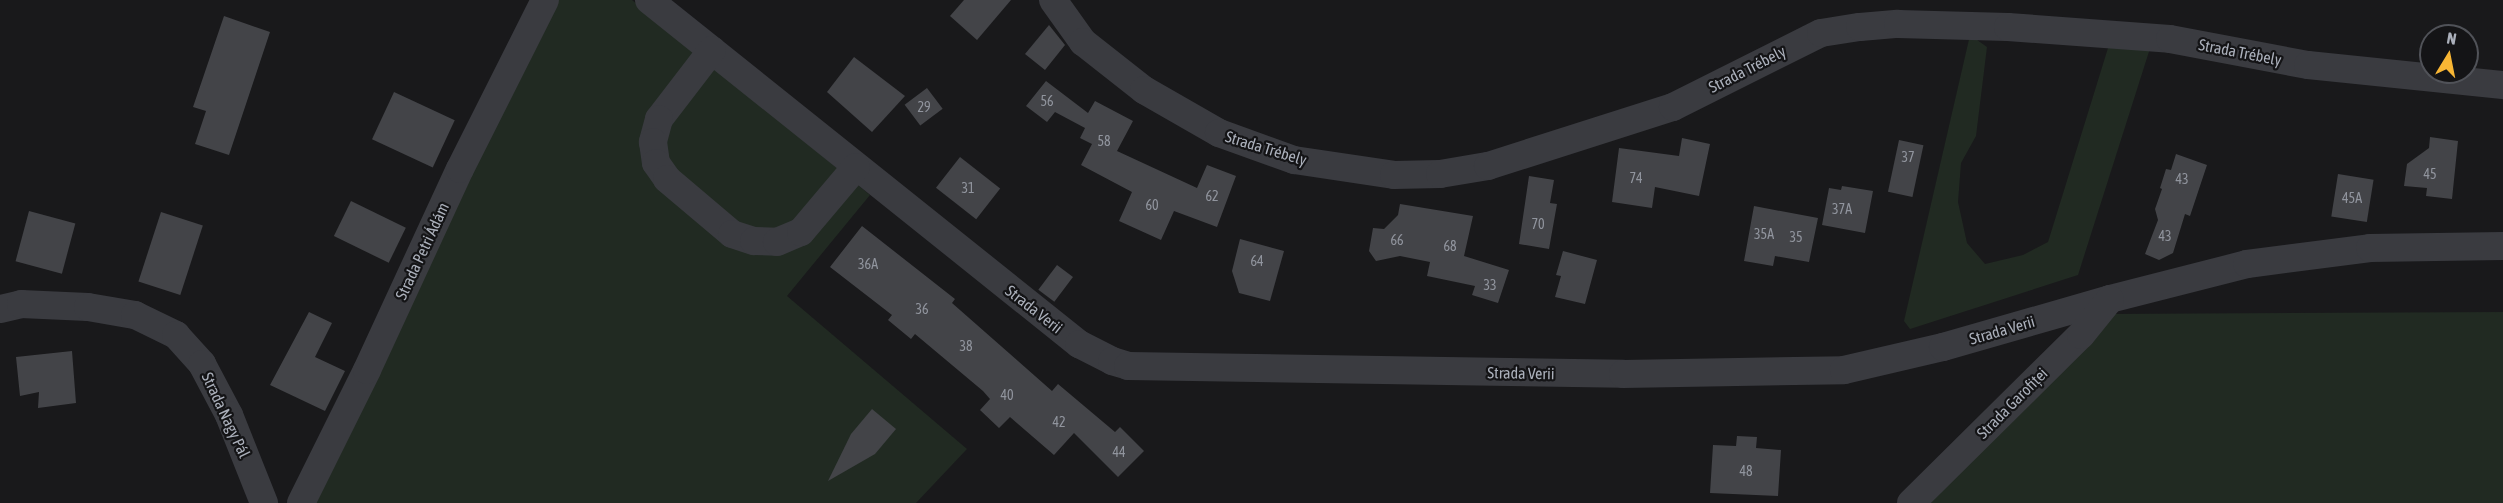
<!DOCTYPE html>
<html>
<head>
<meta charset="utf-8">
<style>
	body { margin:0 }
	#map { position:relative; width:2503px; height:503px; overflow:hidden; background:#19191b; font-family:"Asap Condensed",sans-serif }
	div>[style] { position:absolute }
	.green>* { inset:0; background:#212a22 }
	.building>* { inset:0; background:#434448; transform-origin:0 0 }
	.minor>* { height:28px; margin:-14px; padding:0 14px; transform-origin:14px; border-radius:14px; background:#3a3b40 }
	span { translate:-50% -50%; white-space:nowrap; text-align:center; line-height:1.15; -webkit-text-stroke:4.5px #141416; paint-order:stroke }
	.number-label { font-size:14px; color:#91959e }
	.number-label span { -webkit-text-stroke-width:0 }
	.street-label { font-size:16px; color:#abb0bb }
	.north { position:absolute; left:2419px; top:24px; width:60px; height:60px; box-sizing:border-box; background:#141416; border:2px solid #505258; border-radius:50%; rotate:10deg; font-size:16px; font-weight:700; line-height:24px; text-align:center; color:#abb0bb }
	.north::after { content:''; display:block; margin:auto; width:21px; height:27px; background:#f8b634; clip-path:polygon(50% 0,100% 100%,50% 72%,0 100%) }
</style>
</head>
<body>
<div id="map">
	<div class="green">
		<div style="clip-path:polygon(556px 0,632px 0,870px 195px,787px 296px,967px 449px,916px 503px,306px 503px)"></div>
		<div style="clip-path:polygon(1970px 35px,1987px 47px,1976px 136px,1961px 163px,1958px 202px,1967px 243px,1985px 264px,2023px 255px,2048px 242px,2108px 48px,2153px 39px,2078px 275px,1910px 329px,1904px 321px)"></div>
		<div style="clip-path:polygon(2503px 312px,2503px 503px,1911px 503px,2107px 314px)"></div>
	</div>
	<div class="building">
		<div style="clip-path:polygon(964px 0,1011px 0,977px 40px,950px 16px)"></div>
		<div style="clip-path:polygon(224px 16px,270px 32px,229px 155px,195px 144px,206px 111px,193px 107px)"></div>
		<div style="clip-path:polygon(1049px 25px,1065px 45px,1045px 70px,1025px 54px)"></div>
		<div style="clip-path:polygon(854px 57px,905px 96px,872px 132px,827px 92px)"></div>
		<div style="clip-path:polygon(1046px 81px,1088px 113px,1095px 101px,1133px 121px,1117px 151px,1197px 188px,1207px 165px,1236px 176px,1217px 227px,1174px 211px,1161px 240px,1119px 221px,1132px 192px,1081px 165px,1092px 144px,1080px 138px,1085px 128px,1055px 112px,1047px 122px,1026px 106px)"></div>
		<div style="left:927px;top:88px;width:26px;height:28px;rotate:53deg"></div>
		<div style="left:394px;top:92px;width:67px;height:52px;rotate:25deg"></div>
		<div style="clip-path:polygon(2430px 137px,2458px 141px,2452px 199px,2426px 196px,2427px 188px,2404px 186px,2407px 164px,2429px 148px)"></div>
		<div style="clip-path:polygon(1682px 138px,1710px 144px,1699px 196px,1655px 187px,1652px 208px,1612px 202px,1619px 148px,1679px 156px)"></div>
		<div style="left:1899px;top:140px;width:25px;height:53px;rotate:12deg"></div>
		<div style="clip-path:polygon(2176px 154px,2207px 165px,2190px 216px,2185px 214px,2173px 253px,2159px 260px,2145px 254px,2158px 220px,2155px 209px,2162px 189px,2160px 188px,2166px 169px,2171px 170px)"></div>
		<div style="left:960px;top:157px;width:51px;height:39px;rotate:38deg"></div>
		<div style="left:2338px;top:174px;width:36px;height:43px;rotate:9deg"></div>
		<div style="clip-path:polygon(1529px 176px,1554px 180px,1550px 203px,1557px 204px,1549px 249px,1519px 244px)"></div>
		<div style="clip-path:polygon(1842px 186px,1873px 191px,1865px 233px,1822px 225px,1829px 188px,1841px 190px)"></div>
		<div style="left:351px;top:201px;width:61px;height:39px;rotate:26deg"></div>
		<div style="clip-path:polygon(1400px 204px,1473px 216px,1464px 256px,1509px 270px,1498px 303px,1472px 295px,1475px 286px,1427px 276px,1430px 262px,1400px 256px,1376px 261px,1369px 251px,1373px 228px,1384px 229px,1398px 215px)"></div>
		<div style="clip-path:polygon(1754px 206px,1818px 218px,1809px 262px,1775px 256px,1773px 266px,1744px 261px)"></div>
		<div style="left:29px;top:211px;width:48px;height:52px;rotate:15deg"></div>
		<div style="left:161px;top:212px;width:44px;height:73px;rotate:18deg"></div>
		<div style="clip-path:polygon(862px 226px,955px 299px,952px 303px,1052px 391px,1058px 384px,1115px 432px,1120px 427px,1144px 451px,1118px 477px,1074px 433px,1054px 455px,1010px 417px,999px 428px,980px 410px,990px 399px,983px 391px,915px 334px,911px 339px,888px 320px,892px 315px,830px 267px)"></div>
		<div style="clip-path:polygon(1240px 239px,1284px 251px,1270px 301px,1239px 293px,1232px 271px)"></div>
		<div style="clip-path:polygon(1563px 251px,1597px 260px,1585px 304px,1555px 297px,1561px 276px,1556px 275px)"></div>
		<div style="left:1057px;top:265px;width:20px;height:31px;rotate:37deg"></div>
		<div style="clip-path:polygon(309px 312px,332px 323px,315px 357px,345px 371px,325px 411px,270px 385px)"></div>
		<div style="clip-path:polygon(72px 351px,76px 403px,38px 408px,39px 392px,20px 396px,16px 357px)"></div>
		<div style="clip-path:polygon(872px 409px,896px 429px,875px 454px,828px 481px,851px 434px)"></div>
		<div style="clip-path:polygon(1737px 436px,1757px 437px,1756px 448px,1781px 450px,1778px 496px,1710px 493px,1713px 445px,1736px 446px)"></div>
	</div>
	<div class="minor">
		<div style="left:649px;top:0;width:551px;rotate:38.66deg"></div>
		<div style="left:1079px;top:344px;width:37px;rotate:27deg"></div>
		<div style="left:1112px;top:361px;width:17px;rotate:17deg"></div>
		<div style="left:1128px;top:366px;width:495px;rotate:0.9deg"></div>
		<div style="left:1623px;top:374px;width:221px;rotate:-1deg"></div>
		<div style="left:1844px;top:370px;width:102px;rotate:-13.1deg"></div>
		<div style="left:1943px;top:347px;width:174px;rotate:-16deg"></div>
		<div style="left:2110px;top:299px;width:141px;rotate:-14.3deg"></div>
		<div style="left:2247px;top:264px;width:124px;rotate:-7.4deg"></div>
		<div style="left:2370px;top:248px;width:133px;rotate:-0.9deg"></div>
		<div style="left:1053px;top:0;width:52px;rotate:54.5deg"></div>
		<div style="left:1083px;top:42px;width:78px;rotate:38.2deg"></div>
		<div style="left:1144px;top:90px;width:86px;rotate:29.8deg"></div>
		<div style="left:1219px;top:133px;width:80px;rotate:19.8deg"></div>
		<div style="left:1294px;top:160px;width:101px;rotate:8.5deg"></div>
		<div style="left:1394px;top:175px;width:46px;rotate:-1.2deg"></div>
		<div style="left:1440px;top:174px;width:49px;rotate:-9.5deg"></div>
		<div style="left:1488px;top:166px;width:194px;rotate:-17.7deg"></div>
		<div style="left:1673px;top:107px;width:165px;rotate:-26.6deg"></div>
		<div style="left:1821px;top:33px;width:39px;rotate:-9deg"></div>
		<div style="left:1860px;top:27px;width:38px;rotate:-5deg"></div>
		<div style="left:1898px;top:24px;width:110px;rotate:1.6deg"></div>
		<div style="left:2008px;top:27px;width:162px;rotate:4.2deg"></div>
		<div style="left:2170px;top:39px;width:140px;rotate:10.7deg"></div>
		<div style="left:2308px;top:65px;width:196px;rotate:5.9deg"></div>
		<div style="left:712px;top:50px;width:87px;rotate:127.5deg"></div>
		<div style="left:659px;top:119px;width:24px;rotate:105deg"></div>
		<div style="left:653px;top:142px;width:21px;rotate:82deg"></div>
		<div style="left:656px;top:163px;width:19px;rotate:55deg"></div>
		<div style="left:667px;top:179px;width:85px;rotate:40.2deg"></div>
		<div style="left:732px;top:234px;width:23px;rotate:18deg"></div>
		<div style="left:754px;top:241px;width:23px;rotate:2deg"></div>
		<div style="left:777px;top:242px;width:26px;rotate:-23deg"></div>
		<div style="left:801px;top:232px;width:85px;rotate:-49.8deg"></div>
		<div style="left:0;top:309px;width:22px;rotate:-13deg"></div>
		<div style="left:21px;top:304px;width:67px;rotate:2.6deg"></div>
		<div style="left:88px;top:307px;width:48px;rotate:9.7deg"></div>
		<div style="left:135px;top:315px;width:46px;rotate:26deg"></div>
		<div style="left:176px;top:335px;width:39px;rotate:48deg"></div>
		<div style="left:202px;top:364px;width:58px;rotate:62.1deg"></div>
		<div style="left:229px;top:415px;width:95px;rotate:68.3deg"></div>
		<div style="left:301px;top:503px;width:148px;rotate:-63.6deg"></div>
		<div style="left:367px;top:370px;width:221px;rotate:-65.2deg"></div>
		<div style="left:460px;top:169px;width:189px;rotate:-63.3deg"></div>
		<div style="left:1911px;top:503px;width:239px;rotate:-44.7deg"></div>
		<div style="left:2081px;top:335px;width:46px;rotate:-51.1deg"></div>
	</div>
	<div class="number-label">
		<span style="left:1047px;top:101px">56</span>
		<span style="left:924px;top:107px">29</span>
		<span style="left:1104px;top:141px">58</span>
		<span style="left:1908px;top:157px">37</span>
		<span style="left:2430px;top:174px">45</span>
		<span style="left:1636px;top:178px">74</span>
		<span style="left:2182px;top:179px">43</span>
		<span style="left:968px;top:188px">31</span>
		<span style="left:1212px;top:196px">62</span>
		<span style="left:2352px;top:198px">45A</span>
		<span style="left:1152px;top:205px">60</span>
		<span style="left:1842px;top:209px">37A</span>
		<span style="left:1538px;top:224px">70</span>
		<span style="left:1764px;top:234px">35A</span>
		<span style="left:2165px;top:236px">43</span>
		<span style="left:1796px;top:237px">35</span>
		<span style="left:1397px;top:240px">66</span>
		<span style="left:1450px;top:246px">68</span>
		<span style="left:1257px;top:261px">64</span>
		<span style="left:868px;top:264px">36A</span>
		<span style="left:1490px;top:285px">33</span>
		<span style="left:922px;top:309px">36</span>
		<span style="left:966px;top:346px">38</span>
		<span style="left:1007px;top:395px">40</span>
		<span style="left:1059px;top:422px">42</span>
		<span style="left:1119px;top:452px">44</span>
		<span style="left:1746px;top:471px">48</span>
	</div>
	<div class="street-label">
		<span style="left:2240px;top:52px;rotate:11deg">Strada Trébely</span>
		<span style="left:1747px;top:69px;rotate:-27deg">Strada Trébely</span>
		<span style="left:1266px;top:148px;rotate:17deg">Strada Trébely</span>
		<span style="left:422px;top:251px;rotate:-65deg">Strada Petri Ádám</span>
		<span style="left:1034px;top:309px;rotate:38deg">Strada Verii</span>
		<span style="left:2002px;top:330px;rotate:-16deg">Strada Verii</span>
		<span style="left:1521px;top:373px;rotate:1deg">Strada Verii</span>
		<span style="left:2012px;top:403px;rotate:-45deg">Strada Garofiței</span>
		<span style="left:226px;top:415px;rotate:65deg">Strada Nagy Pál</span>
	</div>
	<div class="north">N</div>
</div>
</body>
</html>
